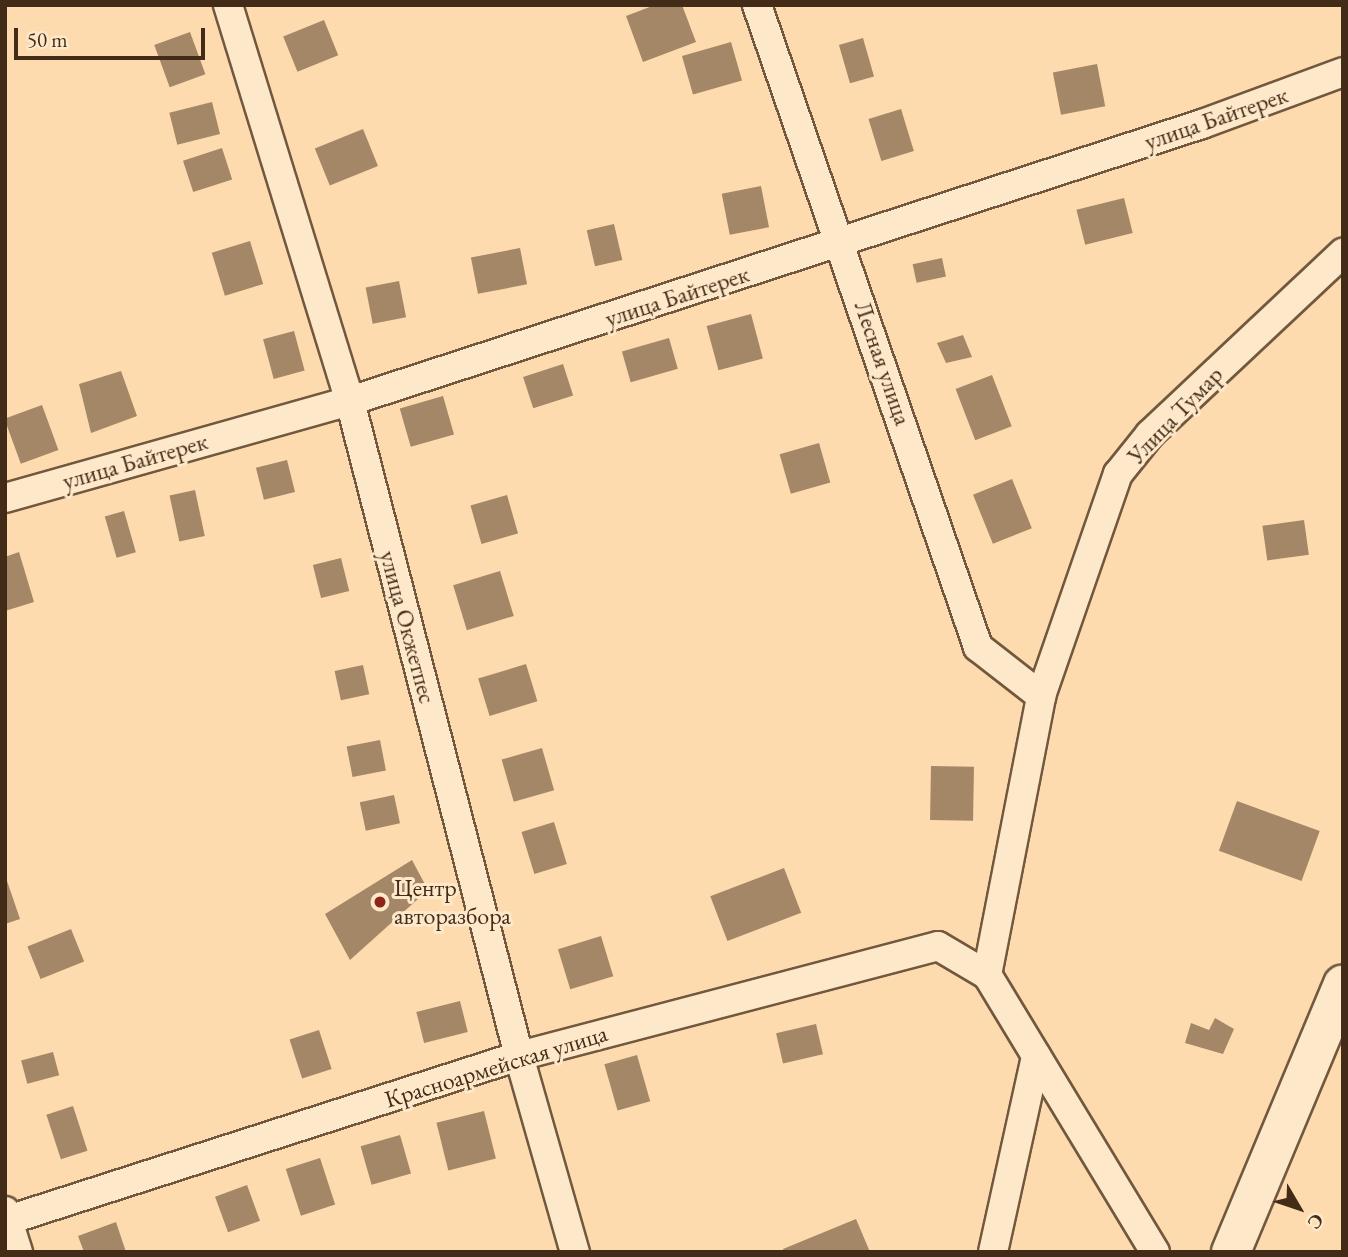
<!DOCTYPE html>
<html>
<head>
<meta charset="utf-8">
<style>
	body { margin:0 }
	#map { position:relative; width:1348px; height:1257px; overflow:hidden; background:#fddbae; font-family:"EB Garamond",serif }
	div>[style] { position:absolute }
	.building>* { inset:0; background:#a38766; transform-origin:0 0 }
	.roads { filter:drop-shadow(2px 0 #71583e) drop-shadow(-2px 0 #71583e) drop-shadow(0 2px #71583e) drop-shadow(0 -2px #71583e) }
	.street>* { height:28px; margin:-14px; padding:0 14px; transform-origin:14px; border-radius:14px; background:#fee8ca }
	.secondary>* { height:38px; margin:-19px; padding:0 19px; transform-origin:19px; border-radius:19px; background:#fee8ca }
	.dots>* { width:19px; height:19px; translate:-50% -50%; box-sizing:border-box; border:4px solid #fee8ca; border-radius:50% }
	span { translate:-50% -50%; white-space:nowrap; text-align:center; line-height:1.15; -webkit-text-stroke:6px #fee8ca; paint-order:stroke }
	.street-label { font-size:24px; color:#422c18 }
	.poi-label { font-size:24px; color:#422c18 }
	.left { translate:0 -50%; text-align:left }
	.frame { position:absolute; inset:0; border:7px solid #422c18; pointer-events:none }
	.north { position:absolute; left:1264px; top:1173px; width:70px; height:70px; -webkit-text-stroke:5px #fee8ca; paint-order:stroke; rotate:129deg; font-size:19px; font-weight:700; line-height:28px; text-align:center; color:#422c18 }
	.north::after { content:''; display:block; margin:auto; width:24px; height:32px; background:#422c18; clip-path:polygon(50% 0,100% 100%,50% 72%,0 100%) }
	.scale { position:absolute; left:14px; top:28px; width:191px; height:32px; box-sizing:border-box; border:4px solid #422c18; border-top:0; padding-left:9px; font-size:21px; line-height:24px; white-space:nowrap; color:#422c18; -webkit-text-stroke:5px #fee8ca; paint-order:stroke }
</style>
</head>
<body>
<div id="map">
	<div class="building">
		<div style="clip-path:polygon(655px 5px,682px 5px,696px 42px,643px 62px,626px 16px)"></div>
		<div style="left:324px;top:20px;width:38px;height:44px;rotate:68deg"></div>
		<div style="left:190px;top:32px;width:45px;height:38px;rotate:70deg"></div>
		<div style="left:863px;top:38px;width:40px;height:25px;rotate:74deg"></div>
		<div style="left:731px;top:42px;width:40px;height:51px;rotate:74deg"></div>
		<div style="left:1097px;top:64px;width:43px;height:45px;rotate:79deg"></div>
		<div style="left:212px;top:102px;width:33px;height:44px;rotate:76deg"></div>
		<div style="left:901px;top:109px;width:44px;height:34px;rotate:73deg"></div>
		<div style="left:363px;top:129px;width:40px;height:52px;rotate:68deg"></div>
		<div style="left:222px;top:148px;width:33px;height:41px;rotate:72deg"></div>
		<div style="left:761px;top:186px;width:42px;height:40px;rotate:79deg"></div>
		<div style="left:1124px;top:198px;width:36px;height:49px;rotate:76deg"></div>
		<div style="left:614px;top:224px;width:37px;height:28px;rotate:77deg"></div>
		<div style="left:250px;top:241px;width:45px;height:40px;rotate:73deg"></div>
		<div style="left:520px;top:248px;width:37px;height:50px;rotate:79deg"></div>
		<div style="left:942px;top:258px;width:19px;height:30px;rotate:78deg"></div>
		<div style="left:399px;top:281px;width:37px;height:34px;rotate:79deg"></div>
		<div style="left:751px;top:314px;width:46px;height:46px;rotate:75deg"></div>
		<div style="left:294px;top:331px;width:41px;height:32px;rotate:75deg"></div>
		<div style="clip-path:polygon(963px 335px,972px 357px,946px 363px,937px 343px)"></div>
		<div style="left:669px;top:338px;width:32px;height:49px;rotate:74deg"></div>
		<div style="left:563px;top:364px;width:33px;height:42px;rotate:72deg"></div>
		<div style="clip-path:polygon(121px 371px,137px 416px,91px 433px,79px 384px)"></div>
		<div style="left:992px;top:375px;width:55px;height:39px;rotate:69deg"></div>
		<div style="left:443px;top:396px;width:40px;height:45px;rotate:74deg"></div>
		<div style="left:42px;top:405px;width:48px;height:40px;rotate:70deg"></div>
		<div style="left:819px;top:443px;width:41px;height:41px;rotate:74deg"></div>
		<div style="left:287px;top:460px;width:33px;height:32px;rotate:76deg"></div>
		<div style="left:1012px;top:479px;width:53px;height:42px;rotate:68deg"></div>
		<div style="left:195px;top:490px;width:47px;height:26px;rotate:78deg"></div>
		<div style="left:507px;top:495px;width:40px;height:38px;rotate:74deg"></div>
		<div style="left:124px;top:511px;width:43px;height:20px;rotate:74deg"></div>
		<div style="left:1304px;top:520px;width:35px;height:42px;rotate:82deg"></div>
		<div style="clip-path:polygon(19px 552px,34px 602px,5px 611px,5px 557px)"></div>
		<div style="left:341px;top:558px;width:34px;height:29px;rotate:76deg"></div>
		<div style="left:500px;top:571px;width:47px;height:49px;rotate:73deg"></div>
		<div style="left:526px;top:664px;width:39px;height:50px;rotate:73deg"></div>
		<div style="left:363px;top:665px;width:30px;height:29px;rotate:78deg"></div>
		<div style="left:380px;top:740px;width:31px;height:34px;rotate:79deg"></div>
		<div style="left:542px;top:748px;width:44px;height:42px;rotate:74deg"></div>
		<div style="left:931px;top:766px;width:43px;height:54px;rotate:1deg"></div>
		<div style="left:394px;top:795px;width:29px;height:35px;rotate:78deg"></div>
		<div style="left:1237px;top:801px;width:88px;height:53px;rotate:20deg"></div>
		<div style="left:554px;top:822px;width:44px;height:34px;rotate:73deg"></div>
		<div style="clip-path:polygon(412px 860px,428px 890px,350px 960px,325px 914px)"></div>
		<div style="left:784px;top:868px;width:48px;height:79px;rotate:69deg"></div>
		<div style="clip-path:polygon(5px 875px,20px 919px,5px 924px)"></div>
		<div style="left:71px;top:929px;width:35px;height:47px;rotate:68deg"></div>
		<div style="left:601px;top:936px;width:42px;height:45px;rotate:73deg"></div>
		<div style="left:460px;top:1001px;width:32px;height:45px;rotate:76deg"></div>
		<div style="clip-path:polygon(1215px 1018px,1234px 1029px,1223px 1054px,1185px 1043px,1191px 1023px,1209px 1030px)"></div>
		<div style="left:816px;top:1024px;width:31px;height:41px;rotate:77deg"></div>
		<div style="left:319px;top:1030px;width:41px;height:31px;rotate:72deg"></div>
		<div style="left:53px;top:1052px;width:24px;height:33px;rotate:75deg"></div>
		<div style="left:637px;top:1055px;width:48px;height:34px;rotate:74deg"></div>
		<div style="left:73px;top:1106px;width:47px;height:28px;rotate:72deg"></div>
		<div style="left:484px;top:1111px;width:49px;height:49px;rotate:76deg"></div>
		<div style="left:400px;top:1135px;width:40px;height:41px;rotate:74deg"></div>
		<div style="left:320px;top:1158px;width:49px;height:36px;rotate:72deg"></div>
		<div style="left:247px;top:1185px;width:38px;height:34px;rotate:70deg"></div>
		<div style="clip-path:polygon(856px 1219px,870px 1252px,784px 1252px,783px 1249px)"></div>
		<div style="clip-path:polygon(116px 1222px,126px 1252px,84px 1252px,78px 1236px)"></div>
	</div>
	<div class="roads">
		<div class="street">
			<div style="left:228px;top:5px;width:414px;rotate:72.9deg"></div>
			<div style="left:350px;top:401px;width:676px;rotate:75.53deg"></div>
			<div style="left:519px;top:1056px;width:204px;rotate:74.1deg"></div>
			<div style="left:757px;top:5px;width:679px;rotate:71deg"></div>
			<div style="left:978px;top:647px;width:80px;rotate:37.9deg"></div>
			<div style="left:5px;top:498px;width:358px;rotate:-15.7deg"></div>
			<div style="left:350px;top:401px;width:896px;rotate:-18.01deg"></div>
			<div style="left:1202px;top:124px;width:150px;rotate:-20.2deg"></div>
			<div style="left:5px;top:1211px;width:43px;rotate:72.4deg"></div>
			<div style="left:5px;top:1221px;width:540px;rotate:-17.8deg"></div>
			<div style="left:519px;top:1056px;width:433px;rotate:-14.7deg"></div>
			<div style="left:938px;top:946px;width:57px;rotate:30.6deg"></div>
			<div style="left:993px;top:1252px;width:201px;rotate:-77.6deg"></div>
			<div style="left:1155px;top:1252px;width:324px;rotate:-121.2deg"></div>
			<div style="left:987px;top:975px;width:284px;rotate:-79deg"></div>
			<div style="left:1041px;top:696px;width:235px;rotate:-70.9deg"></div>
			<div style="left:1118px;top:474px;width:51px;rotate:-51.3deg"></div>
			<div style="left:1150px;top:434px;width:265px;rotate:-43.2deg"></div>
		</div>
		<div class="secondary">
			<div style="left:1231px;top:1252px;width:290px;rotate:-67.3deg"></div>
		</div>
	</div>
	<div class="dots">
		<div style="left:380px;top:902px;background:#8f2418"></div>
	</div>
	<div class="street-label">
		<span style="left:1216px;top:118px;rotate:-19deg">улица Байтерек</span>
		<span style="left:677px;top:296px;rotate:-18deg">улица Байтерек</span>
		<span style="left:883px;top:363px;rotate:71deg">Лесная улица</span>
		<span style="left:1175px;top:415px;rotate:-46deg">Улица Тумар</span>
		<span style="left:135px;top:461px;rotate:-16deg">улица Байтерек</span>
		<span style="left:408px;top:627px;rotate:75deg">улица Окжетпес</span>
		<span style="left:496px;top:1066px;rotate:-17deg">Красноармейская улица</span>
	</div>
	<div class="poi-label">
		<span class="left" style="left:394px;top:902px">Центр<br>авторазбора</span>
	</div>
	<div class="frame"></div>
	<div class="north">С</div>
	<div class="scale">50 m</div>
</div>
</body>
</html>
